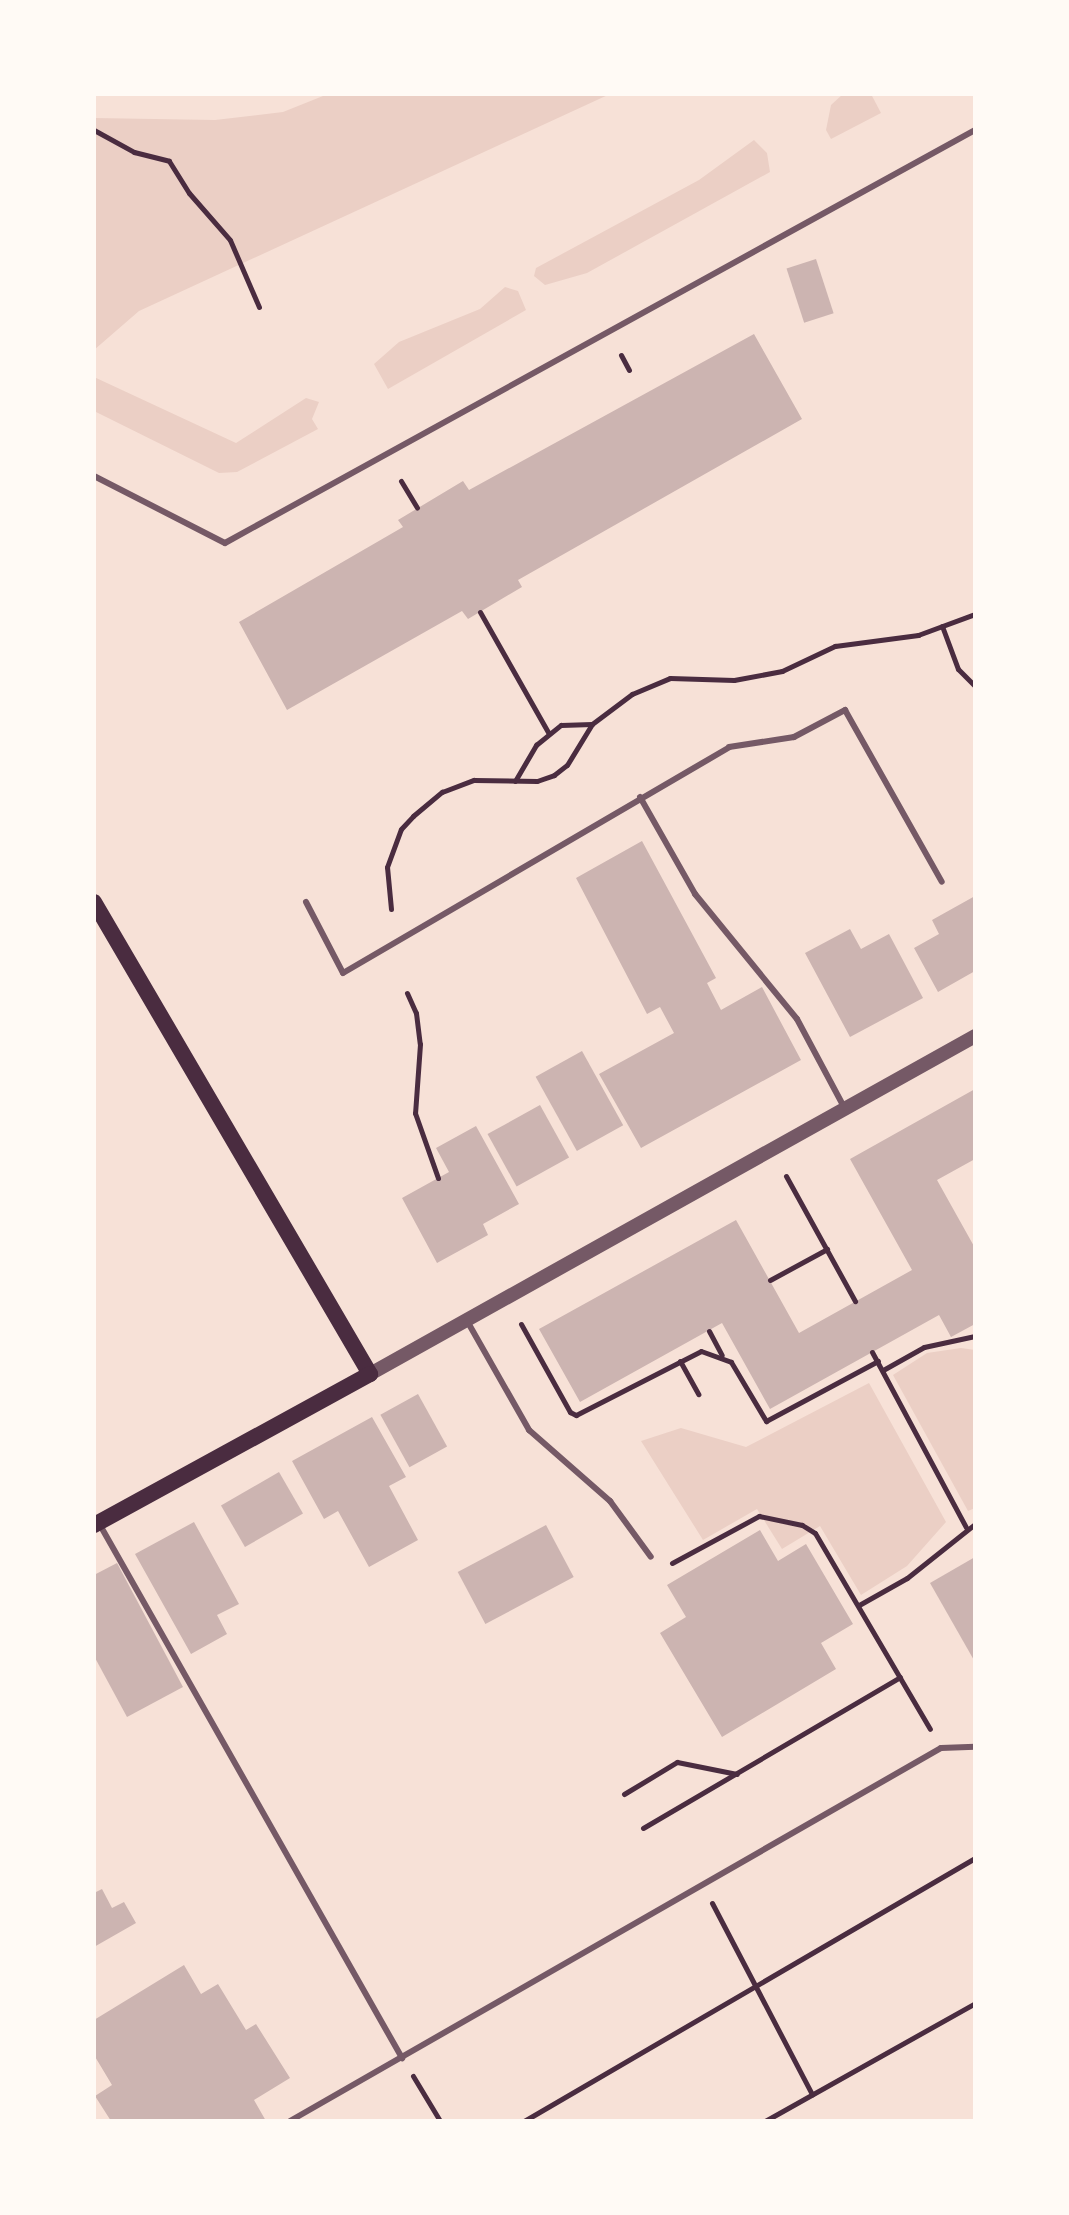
<!DOCTYPE html>
<html>
<head>
<meta charset="utf-8">
<style>
	body { margin:0 }
	#map { position:relative; width:1069px; height:2215px; overflow:hidden; background:#f7e1d7; font-family:Quicksand,sans-serif }
	div>[style] { position:absolute }
	.green>* { inset:0; background:#ebcfc5 }
	.building>* { inset:0; background:#ccb4b1; transform-origin:0 0 }
	.path>* { height:5px; margin:-2.5px; padding:0 2.5px; transform-origin:2.5px; border-radius:2.5px; background:#4a2c40 }
	.service>* { height:6px; margin:-3px; padding:0 3px; transform-origin:3px; border-radius:3px; background:#755966 }
	.tertiary>* { height:14px; margin:-7px; padding:0 7px; transform-origin:7px; border-radius:7px; background:#755966 }
	.secondary>* { height:16px; margin:-8px; padding:0 8px; transform-origin:8px; border-radius:8px; background:#4a2c40 }
	span { translate:-50% -50%; white-space:nowrap; text-align:center; line-height:1.15; -webkit-text-stroke:7px #fffaf5; paint-order:stroke }
	.frame { position:absolute; inset:0; border:96px solid #fffaf5; pointer-events:none }
</style>
</head>
<body>
<div id="map">
	<div class="green">
		<div style="clip-path:polygon(328px 94px,610px 94px,139px 311px,94px 350px,94px 118px,215px 120px,283px 112px)"></div>
		<div style="clip-path:polygon(843px 94px,871px 94px,881px 113px,831px 139px,826px 130px,831px 105px)"></div>
		<div style="clip-path:polygon(754px 140px,767px 153px,770px 172px,587px 273px,545px 285px,534px 276px,536px 268px,699px 180px)"></div>
		<div style="clip-path:polygon(505px 287px,518px 291px,526px 310px,388px 389px,374px 364px,399px 342px,480px 309px)"></div>
		<div style="clip-path:polygon(94px 377px,236px 443px,306px 398px,319px 402px,312px 419px,318px 429px,237px 472px,219px 473px,94px 411px)"></div>
		<div style="clip-path:polygon(961px 1348px,975px 1350px,975px 1508px,968px 1511px,893px 1375px,927px 1353px)"></div>
		<div style="clip-path:polygon(869px 1383px,946px 1522px,907px 1566px,861px 1595px,820px 1526px,782px 1549px,757px 1509px,703px 1540px,641px 1441px,681px 1428px,746px 1447px)"></div>
	</div>
	<div class="building">
		<div style="left:816px;top:259px;width:57px;height:31px;rotate:72deg"></div>
		<div style="clip-path:polygon(754px 334px,802px 419px,518px 580px,522px 587px,468px 619px,462px 611px,287px 710px,239px 622px,403px 527px,398px 520px,463px 481px,469px 490px)"></div>
		<div style="clip-path:polygon(642px 841px,716px 978px,707px 983px,721px 1010px,762px 987px,801px 1060px,641px 1148px,599px 1074px,674px 1033px,660px 1007px,647px 1014px,576px 878px)"></div>
		<div style="clip-path:polygon(975px 896px,975px 971px,938px 992px,914px 948px,939px 934px,932px 920px)"></div>
		<div style="clip-path:polygon(850px 929px,861px 949px,889px 934px,923px 998px,850px 1037px,805px 953px)"></div>
		<div style="left:582px;top:1051px;width:85px;height:53px;rotate:61deg"></div>
		<div style="clip-path:polygon(975px 1089px,975px 1159px,937px 1180px,975px 1248px,975px 1324px,951px 1337px,939px 1315px,770px 1409px,722px 1323px,580px 1402px,539px 1329px,736px 1220px,799px 1333px,912px 1270px,850px 1159px)"></div>
		<div style="left:540px;top:1105px;width:60px;height:60px;rotate:61deg"></div>
		<div style="clip-path:polygon(476px 1126px,519px 1204px,483px 1224px,488px 1235px,437px 1263px,402px 1198px,449px 1172px,436px 1148px)"></div>
		<div style="left:418px;top:1394px;width:60px;height:43px;rotate:61deg"></div>
		<div style="clip-path:polygon(372px 1417px,406px 1477px,389px 1486px,418px 1540px,369px 1567px,338px 1511px,324px 1519px,292px 1461px)"></div>
		<div style="left:279px;top:1472px;width:48px;height:67px;rotate:60deg"></div>
		<div style="clip-path:polygon(194px 1522px,239px 1604px,217px 1615px,227px 1634px,191px 1654px,135px 1554px)"></div>
		<div style="left:546px;top:1525px;width:59px;height:100px;rotate:62deg"></div>
		<div style="clip-path:polygon(760px 1530px,778px 1561px,806px 1544px,853px 1624px,821px 1643px,836px 1669px,722px 1737px,660px 1633px,686px 1617px,667px 1585px)"></div>
		<div style="clip-path:polygon(975px 1557px,975px 1662px,930px 1583px)"></div>
		<div style="clip-path:polygon(117px 1563px,183px 1687px,127px 1717px,94px 1656px,94px 1575px)"></div>
		<div style="clip-path:polygon(102px 1889px,112px 1908px,124px 1902px,136px 1923px,94px 1947px,94px 1893px)"></div>
		<div style="clip-path:polygon(184px 1965px,201px 1994px,218px 1984px,246px 2030px,256px 2024px,290px 2078px,254px 2100px,266px 2121px,111px 2121px,95px 2096px,112px 2085px,94px 2055px,94px 2020px)"></div>
	</div>
	<div class="path">
		<div style="left:94px;top:130px;width:46px;rotate:28.8deg"></div>
		<div style="left:134px;top:152px;width:36px;rotate:14deg"></div>
		<div style="left:169px;top:161px;width:38px;rotate:58deg"></div>
		<div style="left:189px;top:193px;width:62px;rotate:48.9deg"></div>
		<div style="left:230px;top:240px;width:73px;rotate:66.6deg"></div>
		<div style="left:621px;top:355px;width:17px;rotate:62deg"></div>
		<div style="left:401px;top:481px;width:31px;rotate:59deg"></div>
		<div style="left:480px;top:612px;width:140px;rotate:60.5deg"></div>
		<div style="left:942px;top:626px;width:46px;rotate:69.6deg"></div>
		<div style="left:958px;top:669px;width:24px;rotate:45deg"></div>
		<div style="left:515px;top:781px;width:42px;rotate:-59.7deg"></div>
		<div style="left:536px;top:745px;width:32px;rotate:-39deg"></div>
		<div style="left:561px;top:725px;width:31px;rotate:-2deg"></div>
		<div style="left:391px;top:909px;width:42px;rotate:-95.4deg"></div>
		<div style="left:387px;top:867px;width:40px;rotate:-69.8deg"></div>
		<div style="left:401px;top:829px;width:18px;rotate:-47deg"></div>
		<div style="left:413px;top:816px;width:38px;rotate:-40deg"></div>
		<div style="left:442px;top:792px;width:34px;rotate:-21deg"></div>
		<div style="left:474px;top:780px;width:63px;rotate:0.9deg"></div>
		<div style="left:537px;top:781px;width:18px;rotate:-19deg"></div>
		<div style="left:554px;top:775px;width:16px;rotate:-38deg"></div>
		<div style="left:567px;top:765px;width:48px;rotate:-58.6deg"></div>
		<div style="left:592px;top:724px;width:50px;rotate:-36.9deg"></div>
		<div style="left:632px;top:694px;width:41px;rotate:-22.8deg"></div>
		<div style="left:670px;top:678px;width:64px;rotate:1.8deg"></div>
		<div style="left:734px;top:680px;width:49px;rotate:-10.6deg"></div>
		<div style="left:782px;top:671px;width:59px;rotate:-25.3deg"></div>
		<div style="left:835px;top:646px;width:84px;rotate:-7.5deg"></div>
		<div style="left:918px;top:635px;width:61px;rotate:-20.2deg"></div>
		<div style="left:407px;top:993px;width:22px;rotate:66deg"></div>
		<div style="left:416px;top:1013px;width:31px;rotate:83deg"></div>
		<div style="left:420px;top:1044px;width:69px;rotate:94.1deg"></div>
		<div style="left:415px;top:1113px;width:69px;rotate:70.5deg"></div>
		<div style="left:786px;top:1176px;width:143px;rotate:61.1deg"></div>
		<div style="left:770px;top:1280px;width:65px;rotate:-28.5deg"></div>
		<div style="left:521px;top:1324px;width:101px;rotate:60.9deg"></div>
		<div style="left:570px;top:1412px;width:7px;rotate:27deg"></div>
		<div style="left:576px;top:1415px;width:140px;rotate:-27.1deg"></div>
		<div style="left:701px;top:1351px;width:32px;rotate:20deg"></div>
		<div style="left:731px;top:1362px;width:69px;rotate:59.3deg"></div>
		<div style="left:766px;top:1421px;width:127px;rotate:-28.2deg"></div>
		<div style="left:709px;top:1331px;width:27px;rotate:62deg"></div>
		<div style="left:872px;top:1352px;width:199px;rotate:61.8deg"></div>
		<div style="left:680px;top:1361px;width:38px;rotate:61deg"></div>
		<div style="left:883px;top:1370px;width:47px;rotate:-29.3deg"></div>
		<div style="left:924px;top:1347px;width:52px;rotate:-12.2deg"></div>
		<div style="left:672px;top:1563px;width:99px;rotate:-28.4deg"></div>
		<div style="left:759px;top:1516px;width:44px;rotate:11.8deg"></div>
		<div style="left:802px;top:1525px;width:15px;rotate:32deg"></div>
		<div style="left:815px;top:1533px;width:227px;rotate:59.6deg"></div>
		<div style="left:859px;top:1605px;width:55px;rotate:-29.4deg"></div>
		<div style="left:907px;top:1578px;width:87px;rotate:-38.5deg"></div>
		<div style="left:624px;top:1794px;width:62px;rotate:-31.1deg"></div>
		<div style="left:677px;top:1762px;width:61px;rotate:11.3deg"></div>
		<div style="left:643px;top:1828px;width:298px;rotate:-30.4deg"></div>
		<div style="left:712px;top:1903px;width:216px;rotate:62.4deg"></div>
		<div style="left:413px;top:2076px;width:52px;rotate:59deg"></div>
		<div style="left:524px;top:2121px;width:522px;rotate:-30.25deg"></div>
		<div style="left:765px;top:2121px;width:241px;rotate:-29.3deg"></div>
	</div>
	<div class="service">
		<div style="left:94px;top:476px;width:147px;rotate:27.1deg"></div>
		<div style="left:225px;top:543px;width:856px;rotate:-28.84deg"></div>
		<div style="left:640px;top:797px;width:112px;rotate:60.4deg"></div>
		<div style="left:695px;top:894px;width:161px;rotate:50.8deg"></div>
		<div style="left:797px;top:1019px;width:102px;rotate:61.9deg"></div>
		<div style="left:306px;top:902px;width:80px;rotate:62.5deg"></div>
		<div style="left:343px;top:973px;width:447px;rotate:-30.3deg"></div>
		<div style="left:729px;top:747px;width:66px;rotate:-8.7deg"></div>
		<div style="left:794px;top:737px;width:58px;rotate:-27.9deg"></div>
		<div style="left:845px;top:710px;width:197px;rotate:60.6deg"></div>
		<div style="left:466px;top:1319px;width:128px;rotate:60.4deg"></div>
		<div style="left:529px;top:1430px;width:108px;rotate:41.2deg"></div>
		<div style="left:610px;top:1501px;width:69px;rotate:53.8deg"></div>
		<div style="left:100px;top:1525px;width:613px;rotate:60.46deg"></div>
		<div style="left:290px;top:2121px;width:750px;rotate:-29.81deg"></div>
		<div style="left:941px;top:1748px;width:34px;rotate:-2deg"></div>
	</div>
	<div class="tertiary">
		<div style="left:370px;top:1374px;width:693px;rotate:-29.19deg"></div>
	</div>
	<div class="secondary">
		<div style="left:94px;top:902px;width:547px;rotate:59.68deg"></div>
		<div style="left:370px;top:1374px;width:315px;rotate:151.3deg"></div>
	</div>
	<div class="frame"></div>
</div>
</body>
</html>
